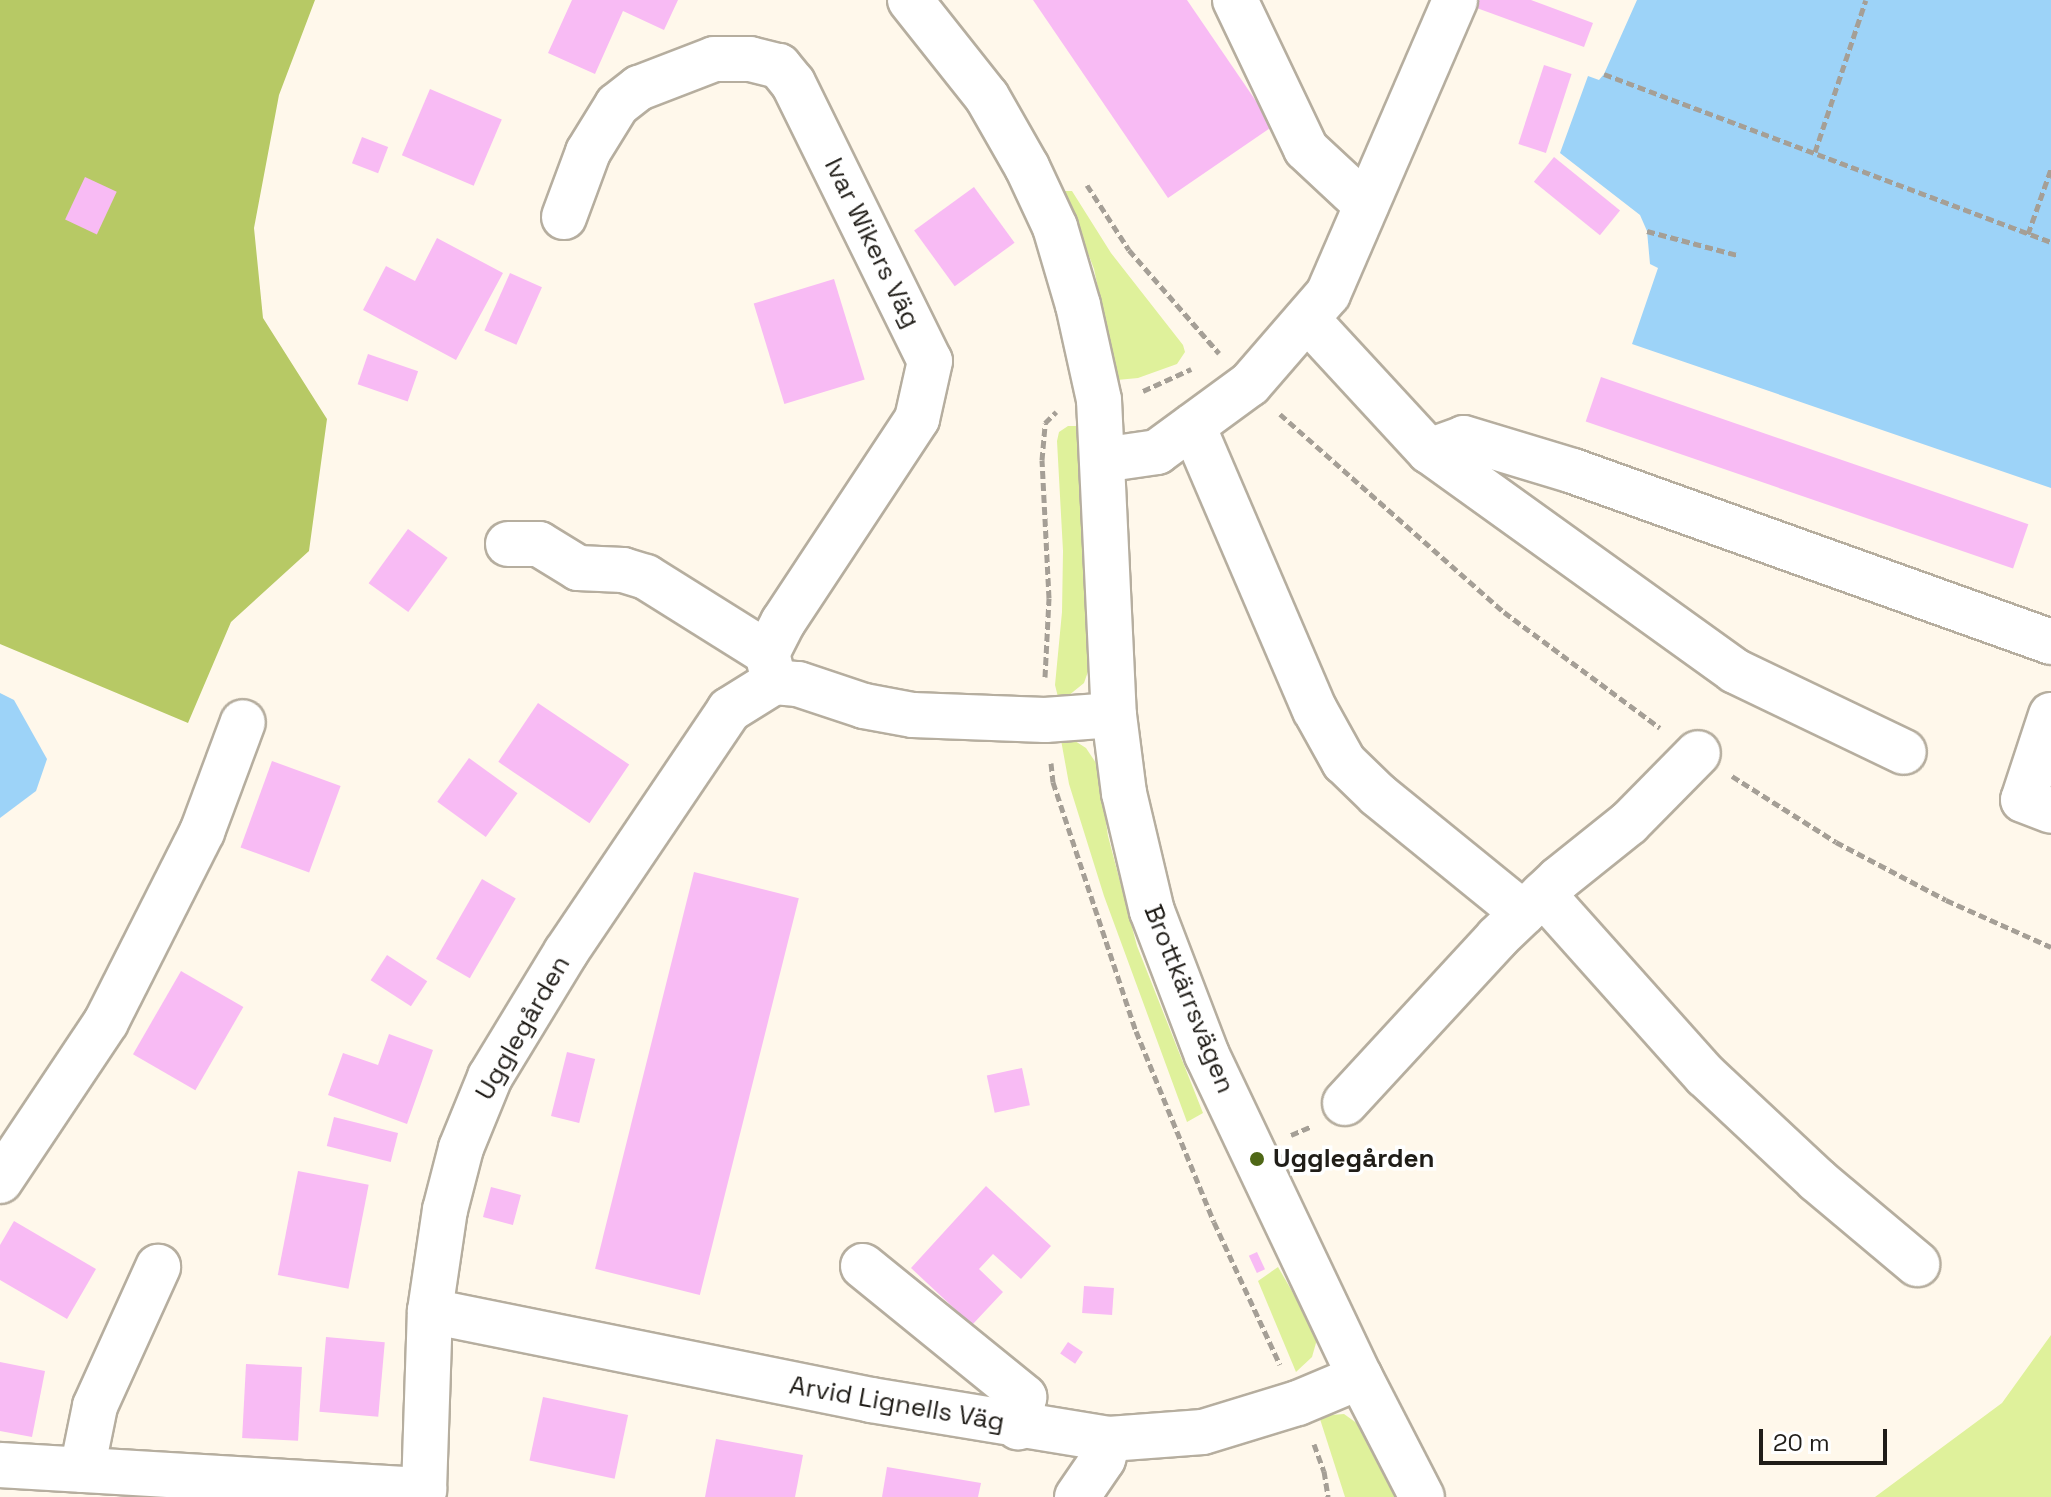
<!DOCTYPE html>
<html>
<head>
<meta charset="utf-8">
<style>
	body { margin:0 }
	#map { position:relative; width:2051px; height:1497px; overflow:hidden; background:#fff8eb; font-family:"Space Grotesk",sans-serif }
	div>[style] { position:absolute }
	.green>* { inset:0; background:#dff19b }
	.forest>* { inset:0; background:#b7c965 }
	.water>* { inset:0; background:#9dd3f8 }
	.building>* { inset:0; background:#f8bbf4; transform-origin:0 0 }
	.path>* { height:5px; margin-top:-2.5px; transform-origin:0; background:repeating-linear-gradient(90deg,#a59f96 0 8px,transparent 0 12px) }
	.roads { filter:drop-shadow(2px 0 #b6ae9f) drop-shadow(-2px 0 #b6ae9f) drop-shadow(0 2px #b6ae9f) drop-shadow(0 -2px #b6ae9f) }
	.minor>* { height:44px; margin:-22px; padding:0 22px; transform-origin:22px; border-radius:22px; background:#fff }
	.dots>* { width:22px; height:22px; translate:-50% -50%; box-sizing:border-box; border:4px solid #fff; border-radius:50% }
	span { translate:-50% -50%; white-space:nowrap; text-align:center; line-height:1.15; -webkit-text-stroke:7px #fff; paint-order:stroke }
	.street-label { font-size:26px; color:#201d18 }
	.poi-label { font-size:26px; color:#201d18; font-weight:700 }
	.left { translate:0 -50%; text-align:left }
	.scale { position:absolute; left:1759px; top:1429px; width:128px; height:36px; box-sizing:border-box; border:4px solid #201d18; border-top:0; padding-left:10px; font-size:24px; line-height:28px; white-space:nowrap; color:#201d18; -webkit-text-stroke:6px #fff; paint-order:stroke }
</style>
</head>
<body>
<div id="map">
	<div class="green">
		<div style="clip-path:polygon(1064px 191px,1072px 191px,1111px 253px,1183px 345px,1185px 352px,1177px 364px,1138px 378px,1117px 380px,1094px 269px)"></div>
		<div style="clip-path:polygon(1068px 426px,1078px 426px,1092px 660px,1084px 683px,1068px 696px,1058px 697px,1055px 685px,1062px 612px,1063px 551px,1057px 441px,1059px 432px)"></div>
		<div style="clip-path:polygon(1061px 740px,1075px 741px,1086px 748px,1098px 766px,1108px 836px,1137px 946px,1203px 1113px,1187px 1122px,1104px 896px,1069px 784px)"></div>
		<div style="clip-path:polygon(1278px 1267px,1318px 1336px,1312px 1357px,1296px 1372px,1258px 1281px)"></div>
		<div style="clip-path:polygon(2051px 1335px,2051px 1497px,1875px 1497px,2002px 1403px)"></div>
		<div style="clip-path:polygon(1344px 1414px,1358px 1424px,1396px 1497px,1345px 1497px,1319px 1416px)"></div>
	</div>
	<div class="forest">
		<div style="clip-path:polygon(0 0,315px 0,279px 95px,254px 228px,263px 318px,327px 419px,309px 551px,231px 622px,188px 723px,0 644px)"></div>
	</div>
	<div class="water">
		<div style="clip-path:polygon(1637px 0,2051px 0,2051px 488px,1632px 344px,1658px 268px,1650px 264px,1647px 231px,1640px 215px,1560px 153px,1588px 76px,1599px 80px,1604px 74px)"></div>
		<div style="clip-path:polygon(0 693px,14px 700px,47px 759px,36px 791px,0 818px)"></div>
	</div>
	<div class="building">
		<div style="clip-path:polygon(572px 0,678px 0,664px 30px,623px 11px,595px 74px,548px 53px)"></div>
		<div style="clip-path:polygon(1033px 0,1187px 0,1273px 126px,1168px 198px)"></div>
		<div style="clip-path:polygon(1477px 0,1531px 0,1593px 23px,1584px 47px,1474px 7px)"></div>
		<div style="left:1544px;top:65px;width:29px;height:83px;rotate:18deg"></div>
		<div style="left:430px;top:89px;width:78px;height:72px;rotate:23deg"></div>
		<div style="left:362px;top:137px;width:28px;height:28px;rotate:21deg"></div>
		<div style="left:1554px;top:157px;width:85px;height:32px;rotate:39deg"></div>
		<div style="left:85px;top:177px;width:35px;height:47px;rotate:25deg"></div>
		<div style="left:974px;top:187px;width:69px;height:74px;rotate:54deg"></div>
		<div style="clip-path:polygon(437px 238px,503px 273px,456px 360px,363px 310px,386px 266px,415px 281px)"></div>
		<div style="left:510px;top:273px;width:35px;height:63px;rotate:24deg"></div>
		<div style="left:834px;top:279px;width:105px;height:84px;rotate:73deg"></div>
		<div style="left:368px;top:354px;width:53px;height:32px;rotate:19deg"></div>
		<div style="left:1601px;top:377px;width:452px;height:47px;rotate:19deg"></div>
		<div style="left:408px;top:529px;width:49px;height:67px;rotate:36deg"></div>
		<div style="left:538px;top:703px;width:110px;height:71px;rotate:34deg"></div>
		<div style="left:469px;top:758px;width:60px;height:54px;rotate:36deg"></div>
		<div style="left:272px;top:761px;width:73px;height:92px;rotate:20deg"></div>
		<div style="left:694px;top:872px;width:108px;height:409px;rotate:14deg"></div>
		<div style="left:482px;top:879px;width:39px;height:92px;rotate:30deg"></div>
		<div style="left:387px;top:955px;width:48px;height:30px;rotate:33deg"></div>
		<div style="left:181px;top:971px;width:72px;height:96px;rotate:30deg"></div>
		<div style="clip-path:polygon(389px 1034px,433px 1050px,407px 1124px,328px 1095px,343px 1053px,378px 1065px)"></div>
		<div style="left:567px;top:1052px;width:29px;height:66px;rotate:14deg"></div>
		<div style="left:1022px;top:1068px;width:38px;height:36px;rotate:78deg"></div>
		<div style="left:334px;top:1117px;width:66px;height:30px;rotate:14deg"></div>
		<div style="left:298px;top:1171px;width:72px;height:106px;rotate:11deg"></div>
		<div style="clip-path:polygon(986px 1186px,1051px 1246px,1021px 1279px,993px 1254px,979px 1269px,1003px 1292px,972px 1325px,911px 1268px)"></div>
		<div style="left:491px;top:1187px;width:31px;height:31px;rotate:15deg"></div>
		<div style="clip-path:polygon(14px 1221px,96px 1269px,67px 1319px,0 1280px,0 1245px)"></div>
		<div style="left:1257px;top:1252px;width:19px;height:9px;rotate:65deg"></div>
		<div style="left:1084px;top:1286px;width:30px;height:27px;rotate:4deg"></div>
		<div style="left:326px;top:1337px;width:59px;height:75px;rotate:5deg"></div>
		<div style="left:1068px;top:1342px;width:18px;height:14px;rotate:34deg"></div>
		<div style="clip-path:polygon(0 1362px,45px 1371px,32px 1437px,0 1431px)"></div>
		<div style="left:246px;top:1364px;width:56px;height:74px;rotate:3deg"></div>
		<div style="left:543px;top:1397px;width:87px;height:65px;rotate:12deg"></div>
		<div style="clip-path:polygon(716px 1439px,803px 1455px,795px 1497px,705px 1497px)"></div>
		<div style="clip-path:polygon(887px 1467px,981px 1483px,978px 1497px,882px 1497px)"></div>
	</div>
	<div class="path">
		<div style="left:1604px;top:74px;width:478px;rotate:20.6deg"></div>
		<div style="left:1815px;top:152px;width:160px;rotate:-71.5deg"></div>
		<div style="left:1087px;top:185px;width:77px;rotate:57.1deg"></div>
		<div style="left:1129px;top:250px;width:137px;rotate:48.9deg"></div>
		<div style="left:1647px;top:231px;width:93px;rotate:14.9deg"></div>
		<div style="left:2028px;top:234px;width:69px;rotate:-70.5deg"></div>
		<div style="left:1143px;top:391px;width:53px;rotate:-24.6deg"></div>
		<div style="left:1280px;top:414px;width:299px;rotate:41.5deg"></div>
		<div style="left:1504px;top:612px;width:194px;rotate:36.6deg"></div>
		<div style="left:1045px;top:677px;width:79px;rotate:-87.1deg"></div>
		<div style="left:1049px;top:598px;width:138px;rotate:-92.9deg"></div>
		<div style="left:1042px;top:460px;width:37px;rotate:-85deg"></div>
		<div style="left:1045px;top:423px;width:16px;rotate:-45deg"></div>
		<div style="left:1051px;top:763px;width:19px;rotate:84deg"></div>
		<div style="left:1053px;top:782px;width:262px;rotate:71.6deg"></div>
		<div style="left:1136px;top:1031px;width:206px;rotate:67.8deg"></div>
		<div style="left:1214px;top:1222px;width:157px;rotate:65.2deg"></div>
		<div style="left:1732px;top:776px;width:123px;rotate:32.4deg"></div>
		<div style="left:1836px;top:842px;width:124px;rotate:27.8deg"></div>
		<div style="left:1946px;top:900px;width:115px;rotate:24.1deg"></div>
		<div style="left:1291px;top:1135px;width:23px;rotate:-23deg"></div>
		<div style="left:1314px;top:1444px;width:29px;rotate:70deg"></div>
		<div style="left:1324px;top:1471px;width:26px;rotate:81deg"></div>
	</div>
	<div class="roads">
		<div class="minor">
			<div style="left:910px;top:0;width:124px;rotate:51.6deg"></div>
			<div style="left:987px;top:97px;width:81px;rotate:60.3deg"></div>
			<div style="left:1027px;top:167px;width:66px;rotate:65deg"></div>
			<div style="left:1055px;top:227px;width:81px;rotate:73.6deg"></div>
			<div style="left:1078px;top:305px;width:97px;rotate:77.5deg"></div>
			<div style="left:1099px;top:400px;width:315px;rotate:87.3deg"></div>
			<div style="left:1114px;top:715px;width:79px;rotate:82.7deg"></div>
			<div style="left:1124px;top:793px;width:121px;rotate:76.7deg"></div>
			<div style="left:1152px;top:911px;width:154px;rotate:69.1deg"></div>
			<div style="left:1207px;top:1055px;width:357px;rotate:64.6deg"></div>
			<div style="left:1360px;top:1377px;width:135px;rotate:62.7deg"></div>
			<div style="left:1235px;top:0;width:165px;rotate:64.5deg"></div>
			<div style="left:1306px;top:149px;width:82px;rotate:43deg"></div>
			<div style="left:564px;top:217px;width:69px;rotate:-69.7deg"></div>
			<div style="left:588px;top:152px;width:55px;rotate:-58.3deg"></div>
			<div style="left:617px;top:105px;width:28px;rotate:-38deg"></div>
			<div style="left:639px;top:88px;width:80px;rotate:-21.1deg"></div>
			<div style="left:714px;top:59px;width:36px"></div>
			<div style="left:750px;top:59px;width:30px;rotate:14deg"></div>
			<div style="left:779px;top:66px;width:22px;rotate:51deg"></div>
			<div style="left:793px;top:83px;width:310px;rotate:63.8deg"></div>
			<div style="left:930px;top:361px;width:59px;rotate:102.6deg"></div>
			<div style="left:917px;top:419px;width:243px;rotate:123.4deg"></div>
			<div style="left:783px;top:622px;width:35px;rotate:117deg"></div>
			<div style="left:767px;top:653px;width:30px;rotate:76deg"></div>
			<div style="left:1307px;top:319px;width:180px;rotate:47.3deg"></div>
			<div style="left:1429px;top:451px;width:377px;rotate:35.7deg"></div>
			<div style="left:1735px;top:671px;width:187px;rotate:25.6deg"></div>
			<div style="left:1193px;top:426px;width:309px;rotate:66.8deg"></div>
			<div style="left:1315px;top:710px;width:60px;rotate:60.9deg"></div>
			<div style="left:1344px;top:762px;width:47px;rotate:44.1deg"></div>
			<div style="left:1378px;top:795px;width:187px;rotate:39.1deg"></div>
			<div style="left:1429px;top:451px;width:37px;rotate:-20deg"></div>
			<div style="left:1464px;top:438px;width:114px;rotate:16.8deg"></div>
			<div style="left:1573px;top:471px;width:508px;rotate:19.68deg"></div>
			<div style="left:1102px;top:460px;width:56px;rotate:-8.3deg"></div>
			<div style="left:1157px;top:452px;width:115px;rotate:-36.2deg"></div>
			<div style="left:1250px;top:384px;width:119px;rotate:-49.1deg"></div>
			<div style="left:1328px;top:294px;width:320px;rotate:-66.6deg"></div>
			<div style="left:508px;top:544px;width:31px"></div>
			<div style="left:539px;top:544px;width:46px;rotate:31.6deg"></div>
			<div style="left:578px;top:568px;width:45px;rotate:2.5deg"></div>
			<div style="left:623px;top:570px;width:24px;rotate:17deg"></div>
			<div style="left:646px;top:577px;width:143px;rotate:32.1deg"></div>
			<div style="left:2051px;top:715px;width:89px;rotate:108.2deg"></div>
			<div style="left:2023px;top:800px;width:30px;rotate:21deg"></div>
			<div style="left:1543px;top:894px;width:244px;rotate:48.2deg"></div>
			<div style="left:1706px;top:1076px;width:152px;rotate:43.1deg"></div>
			<div style="left:1817px;top:1180px;width:131px;rotate:40deg"></div>
			<div style="left:1345px;top:1103px;width:224px;rotate:-47.3deg"></div>
			<div style="left:1497px;top:938px;width:86px;rotate:-43.6deg"></div>
			<div style="left:1559px;top:879px;width:90px;rotate:-38.7deg"></div>
			<div style="left:1629px;top:823px;width:98px;rotate:-45.4deg"></div>
			<div style="left:0;top:1181px;width:191px;rotate:-56.3deg"></div>
			<div style="left:106px;top:1022px;width:213px;rotate:-63.2deg"></div>
			<div style="left:202px;top:832px;width:117px;rotate:-69.6deg"></div>
			<div style="left:863px;top:1266px;width:208px;rotate:39.1deg"></div>
			<div style="left:1024px;top:1397px;width:31px;rotate:101deg"></div>
			<div style="left:430px;top:1311px;width:450px;rotate:11.4deg"></div>
			<div style="left:871px;top:1400px;width:241px;rotate:9.3deg"></div>
			<div style="left:1109px;top:1439px;width:94px;rotate:-4.3deg"></div>
			<div style="left:1203px;top:1432px;width:99px;rotate:-17deg"></div>
			<div style="left:1298px;top:1403px;width:67px;rotate:-22.8deg"></div>
			<div style="left:0;top:1465px;width:425px;rotate:3.4deg"></div>
			<div style="left:424px;top:1490px;width:179px;rotate:-88.1deg"></div>
			<div style="left:430px;top:1311px;width:102px;rotate:-81.6deg"></div>
			<div style="left:445px;top:1210px;width:64px;rotate:-75.5deg"></div>
			<div style="left:461px;top:1148px;width:77px;rotate:-67.8deg"></div>
			<div style="left:490px;top:1077px;width:146px;rotate:-58.7deg"></div>
			<div style="left:566px;top:952px;width:292px;rotate:-56deg"></div>
			<div style="left:729px;top:710px;width:53px;rotate:-31.9deg"></div>
			<div style="left:774px;top:682px;width:24px;rotate:5deg"></div>
			<div style="left:798px;top:684px;width:70px;rotate:18.4deg"></div>
			<div style="left:864px;top:706px;width:50px;rotate:10.4deg"></div>
			<div style="left:913px;top:715px;width:132px;rotate:2.2deg"></div>
			<div style="left:1045px;top:720px;width:69px;rotate:-4.1deg"></div>
			<div style="left:82px;top:1470px;width:65px;rotate:-78.5deg"></div>
			<div style="left:95px;top:1406px;width:153px;rotate:-65.6deg"></div>
			<div style="left:1077px;top:1497px;width:46px;rotate:-55.6deg"></div>
			<div style="left:1103px;top:1459px;width:21px;rotate:-73deg"></div>
		</div>
	</div>
	<div class="dots">
		<div style="left:1257px;top:1159px;background:#4f6716"></div>
	</div>
	<div class="street-label">
		<span style="left:872px;top:243px;rotate:64deg">Ivar Wikers Väg</span>
		<span style="left:1189px;top:999px;rotate:68deg">Brottkärrsvägen</span>
		<span style="left:523px;top:1028px;rotate:-60deg">Ugglegården</span>
		<span style="left:897px;top:1404px;rotate:10deg">Arvid Lignells Väg</span>
	</div>
	<div class="poi-label">
		<span class="left" style="left:1273px;top:1159px">Ugglegården</span>
	</div>
	<div class="scale">20 m</div>
</div>
</body>
</html>
